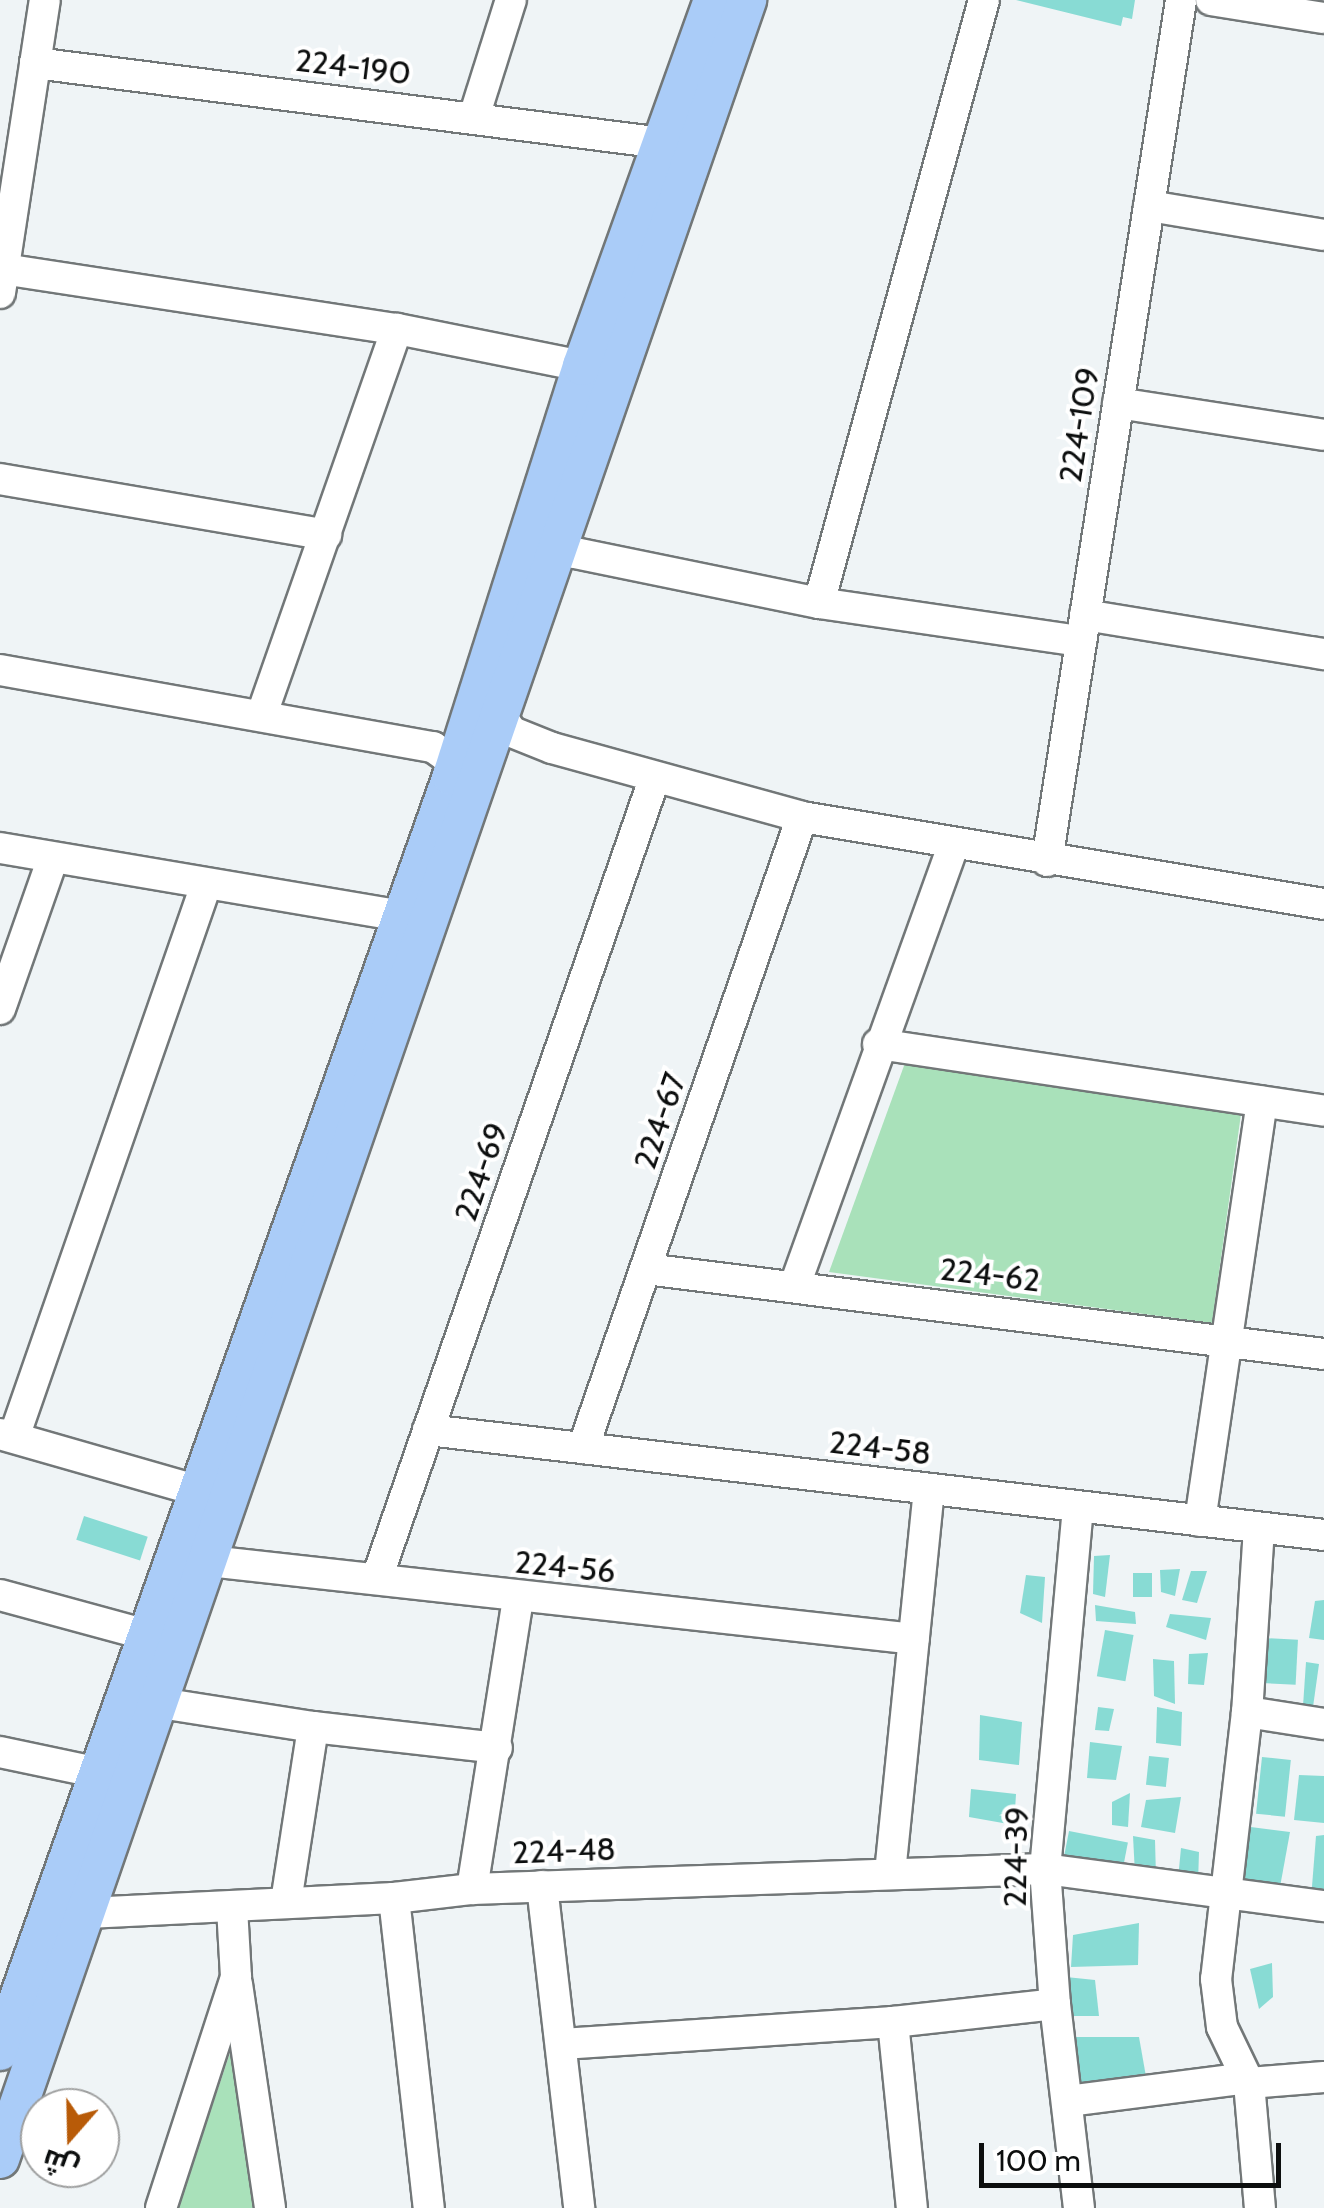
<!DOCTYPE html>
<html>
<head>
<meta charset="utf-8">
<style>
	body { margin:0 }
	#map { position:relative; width:1324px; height:2208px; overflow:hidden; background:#eff4f6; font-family:Cabin,Cairo,sans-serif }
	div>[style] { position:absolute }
	.green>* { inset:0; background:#a9e1ba }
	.building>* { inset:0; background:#88dbd4; transform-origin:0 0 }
	.roads { filter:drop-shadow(2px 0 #727778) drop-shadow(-2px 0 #727778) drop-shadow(0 2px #727778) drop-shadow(0 -2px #727778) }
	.minor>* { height:30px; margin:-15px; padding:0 15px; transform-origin:15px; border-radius:15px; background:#fff }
	.major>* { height:38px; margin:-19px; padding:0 19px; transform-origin:19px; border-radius:19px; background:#aaccf8 }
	span { translate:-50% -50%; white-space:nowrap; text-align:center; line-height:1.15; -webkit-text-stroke:8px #fff; paint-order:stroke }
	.street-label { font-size:32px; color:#0c0e0e }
	.north { position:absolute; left:20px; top:2088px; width:100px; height:100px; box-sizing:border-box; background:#fff; border:2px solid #9e9f9f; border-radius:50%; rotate:200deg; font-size:28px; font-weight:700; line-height:40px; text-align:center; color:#0c0e0e }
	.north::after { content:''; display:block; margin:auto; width:35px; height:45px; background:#b85b08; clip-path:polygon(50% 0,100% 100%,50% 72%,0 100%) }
	.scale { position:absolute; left:979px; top:2143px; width:302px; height:45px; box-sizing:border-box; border:5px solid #0c0e0e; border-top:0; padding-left:12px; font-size:30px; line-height:35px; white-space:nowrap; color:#0c0e0e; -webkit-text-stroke:8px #fff; paint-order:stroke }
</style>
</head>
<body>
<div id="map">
	<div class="green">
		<div style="clip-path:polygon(905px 1063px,1241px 1114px,1212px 1323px,829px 1272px)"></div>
		<div style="clip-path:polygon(241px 2020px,261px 2208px,178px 2208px)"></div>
	</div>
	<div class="building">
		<div style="clip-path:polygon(1016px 0,1135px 0,1132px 19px,1123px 17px,1121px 26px)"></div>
		<div style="left:84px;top:1516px;width:67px;height:25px;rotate:18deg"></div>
		<div style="clip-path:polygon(1110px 1555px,1105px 1597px,1093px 1594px,1094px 1556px)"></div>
		<div style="clip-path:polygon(1180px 1569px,1175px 1596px,1161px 1592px,1160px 1570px)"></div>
		<div style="clip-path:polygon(1191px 1571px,1207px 1571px,1197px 1603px,1182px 1600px)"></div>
		<div style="left:1133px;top:1573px;width:19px;height:24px"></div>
		<div style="clip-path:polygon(1026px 1575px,1045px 1577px,1042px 1623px,1020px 1613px)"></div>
		<div style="clip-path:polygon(1324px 1600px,1324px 1640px,1309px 1638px,1315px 1601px)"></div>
		<div style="clip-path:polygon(1095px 1605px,1135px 1612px,1136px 1624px,1096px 1621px)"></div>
		<div style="clip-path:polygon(1170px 1614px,1211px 1618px,1206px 1640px,1166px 1627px)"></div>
		<div style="left:1105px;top:1630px;width:29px;height:47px;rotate:10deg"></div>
		<div style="left:1264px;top:1638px;width:34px;height:45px;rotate:3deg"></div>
		<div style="clip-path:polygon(1208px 1653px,1204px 1685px,1188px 1684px,1189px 1654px)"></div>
		<div style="clip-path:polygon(1153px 1659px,1174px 1661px,1175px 1704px,1154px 1696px)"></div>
		<div style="clip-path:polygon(1306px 1662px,1319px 1664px,1313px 1707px,1303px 1706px)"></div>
		<div style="clip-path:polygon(1098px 1707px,1114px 1709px,1109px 1731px,1095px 1730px)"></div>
		<div style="clip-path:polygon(1157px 1707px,1182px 1712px,1181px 1746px,1156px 1743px)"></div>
		<div style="clip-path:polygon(980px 1715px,1022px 1722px,1019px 1765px,979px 1760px)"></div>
		<div style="clip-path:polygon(1090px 1742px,1122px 1746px,1116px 1780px,1087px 1778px)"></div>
		<div style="left:1149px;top:1756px;width:20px;height:29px;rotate:6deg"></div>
		<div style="left:1262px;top:1757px;width:29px;height:57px;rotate:6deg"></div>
		<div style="clip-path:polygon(1299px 1775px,1324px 1776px,1324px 1823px,1294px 1820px)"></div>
		<div style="clip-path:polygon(971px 1789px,1016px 1794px,1014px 1825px,969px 1817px)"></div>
		<div style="clip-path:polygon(1130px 1793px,1128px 1827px,1112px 1825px,1112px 1802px)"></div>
		<div style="clip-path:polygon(1181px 1797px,1175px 1833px,1141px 1827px,1146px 1800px)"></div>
		<div style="clip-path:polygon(1243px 1826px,1290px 1832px,1278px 1898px,1236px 1886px)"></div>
		<div style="left:1069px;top:1831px;width:60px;height:29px;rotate:11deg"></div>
		<div style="clip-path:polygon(1324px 1835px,1324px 1899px,1311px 1899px,1316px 1836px)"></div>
		<div style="clip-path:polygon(1133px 1836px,1155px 1840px,1156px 1877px,1135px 1874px)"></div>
		<div style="clip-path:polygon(1181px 1848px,1199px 1852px,1198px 1883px,1178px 1879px)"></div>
		<div style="clip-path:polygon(1139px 1923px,1138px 1965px,1071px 1967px,1073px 1935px)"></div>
		<div style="clip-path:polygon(1272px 1963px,1273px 1997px,1259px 2009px,1250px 1969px)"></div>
		<div style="clip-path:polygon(1066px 1977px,1095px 1980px,1099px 2016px,1068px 2016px)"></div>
		<div style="clip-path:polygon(1068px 2037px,1139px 2037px,1148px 2088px,1078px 2086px)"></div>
	</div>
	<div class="roads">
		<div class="minor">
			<div style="left:1211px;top:0;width:114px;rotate:9.1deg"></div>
			<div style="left:35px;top:63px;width:632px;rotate:7.27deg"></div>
			<div style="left:474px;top:117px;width:123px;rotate:-72.5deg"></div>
			<div style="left:1149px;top:206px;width:177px;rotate:9.4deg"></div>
			<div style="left:3px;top:269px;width:399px;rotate:8.7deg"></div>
			<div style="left:397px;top:329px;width:189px;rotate:11.3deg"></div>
			<div style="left:0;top:293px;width:296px;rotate:-81.3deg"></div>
			<div style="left:1118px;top:403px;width:208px;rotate:8.8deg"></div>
			<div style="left:0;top:479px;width:331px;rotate:9.7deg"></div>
			<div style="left:556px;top:542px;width:22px;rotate:30deg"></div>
			<div style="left:575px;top:553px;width:249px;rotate:11.6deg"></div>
			<div style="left:819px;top:603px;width:265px;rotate:8.3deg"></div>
			<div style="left:819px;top:603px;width:625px;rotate:-74.7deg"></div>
			<div style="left:1085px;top:615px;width:242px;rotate:9.3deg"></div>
			<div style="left:0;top:670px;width:440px;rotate:10.1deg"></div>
			<div style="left:433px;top:747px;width:19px;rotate:36deg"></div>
			<div style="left:448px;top:758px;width:18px;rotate:77deg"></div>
			<div style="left:499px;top:713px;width:23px;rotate:56deg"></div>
			<div style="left:512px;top:732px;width:43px;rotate:21.8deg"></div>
			<div style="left:552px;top:748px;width:259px;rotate:15.4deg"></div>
			<div style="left:802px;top:817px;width:529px;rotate:9.46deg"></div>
			<div style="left:262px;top:714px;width:408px;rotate:-70.7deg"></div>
			<div style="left:0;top:848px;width:407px;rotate:9.6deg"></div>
			<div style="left:1047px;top:861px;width:871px;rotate:-81.15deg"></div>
			<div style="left:0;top:1009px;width:160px;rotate:-70.7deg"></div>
			<div style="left:878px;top:1044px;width:451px;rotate:8.5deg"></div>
			<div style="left:646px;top:1269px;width:683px;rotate:7.15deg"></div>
			<div style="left:795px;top:1285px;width:468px;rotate:-70.2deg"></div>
			<div style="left:428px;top:1430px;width:902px;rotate:6.68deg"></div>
			<div style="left:0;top:1434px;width:203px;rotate:16deg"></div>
			<div style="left:14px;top:1437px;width:584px;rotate:-70.82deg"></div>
			<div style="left:583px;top:1448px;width:668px;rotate:-70.86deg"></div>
			<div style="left:1078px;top:1507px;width:364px;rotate:95.2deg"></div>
			<div style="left:1045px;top:1869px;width:135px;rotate:85.8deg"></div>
			<div style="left:1055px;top:2004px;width:205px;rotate:83.3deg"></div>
			<div style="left:1200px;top:1521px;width:424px;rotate:-81.6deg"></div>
			<div style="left:1259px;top:1528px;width:184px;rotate:93.7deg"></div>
			<div style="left:1247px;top:1712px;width:269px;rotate:96.6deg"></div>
			<div style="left:1216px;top:1979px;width:48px;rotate:82.9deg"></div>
			<div style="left:1222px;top:2027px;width:62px;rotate:64.3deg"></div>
			<div style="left:1249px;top:2083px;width:125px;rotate:85deg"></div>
			<div style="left:209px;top:1561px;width:709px;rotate:6.31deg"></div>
			<div style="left:377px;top:1578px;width:836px;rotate:-70.87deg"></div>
			<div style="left:0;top:1595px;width:152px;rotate:15.2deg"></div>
			<div style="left:160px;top:1703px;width:155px;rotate:8.9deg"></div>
			<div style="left:313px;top:1727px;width:185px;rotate:6.5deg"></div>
			<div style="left:1247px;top:1712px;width:78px;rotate:8.9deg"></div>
			<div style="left:0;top:1752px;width:102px;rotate:11.9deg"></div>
			<div style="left:890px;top:1873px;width:386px;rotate:-84.2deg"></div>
			<div style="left:542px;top:1886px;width:324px;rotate:83.4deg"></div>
			<div style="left:472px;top:1889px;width:296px;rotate:-81deg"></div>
			<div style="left:394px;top:1898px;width:312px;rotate:83.6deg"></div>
			<div style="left:286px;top:1902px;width:177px;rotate:-81.2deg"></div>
			<div style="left:87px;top:1913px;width:307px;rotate:-2.8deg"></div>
			<div style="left:394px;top:1898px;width:79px;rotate:-6.6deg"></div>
			<div style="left:472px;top:1889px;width:573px;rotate:-2deg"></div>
			<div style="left:1045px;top:1869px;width:281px;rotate:7.6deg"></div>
			<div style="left:237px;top:1984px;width:226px;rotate:81.6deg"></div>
			<div style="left:893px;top:2022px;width:187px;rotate:84.2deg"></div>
			<div style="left:562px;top:2044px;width:332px;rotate:-3.8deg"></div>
			<div style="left:893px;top:2022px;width:163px;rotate:-6.3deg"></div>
			<div style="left:1249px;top:2083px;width:75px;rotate:-4.6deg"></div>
			<div style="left:1068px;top:2101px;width:181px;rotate:-7.3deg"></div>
			<div style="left:161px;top:2208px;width:243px;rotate:-72deg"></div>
			<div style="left:236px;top:1977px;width:70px;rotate:-93.3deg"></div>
		</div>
		<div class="major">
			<div style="left:0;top:2051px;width:1353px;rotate:-70.48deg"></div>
			<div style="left:452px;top:776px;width:430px;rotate:-72.4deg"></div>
			<div style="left:582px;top:366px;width:389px;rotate:-70.3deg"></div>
			<div style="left:0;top:2159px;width:2285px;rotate:-70.91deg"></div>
		</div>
	</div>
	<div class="street-label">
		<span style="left:353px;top:67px;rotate:7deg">224-190</span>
		<span style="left:1079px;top:425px;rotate:-81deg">224-109</span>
		<span style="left:660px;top:1121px;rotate:-71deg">224-67</span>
		<span style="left:481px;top:1172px;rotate:-71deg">224-69</span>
		<span style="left:990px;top:1275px;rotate:7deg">224-62</span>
		<span style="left:880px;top:1448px;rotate:7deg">224-58</span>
		<span style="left:565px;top:1567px;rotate:6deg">224-56</span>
		<span style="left:564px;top:1851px;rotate:-2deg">224-48</span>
		<span style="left:1016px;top:1857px;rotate:-89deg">224-39</span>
	</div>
	<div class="north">ش</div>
	<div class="scale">100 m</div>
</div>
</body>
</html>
